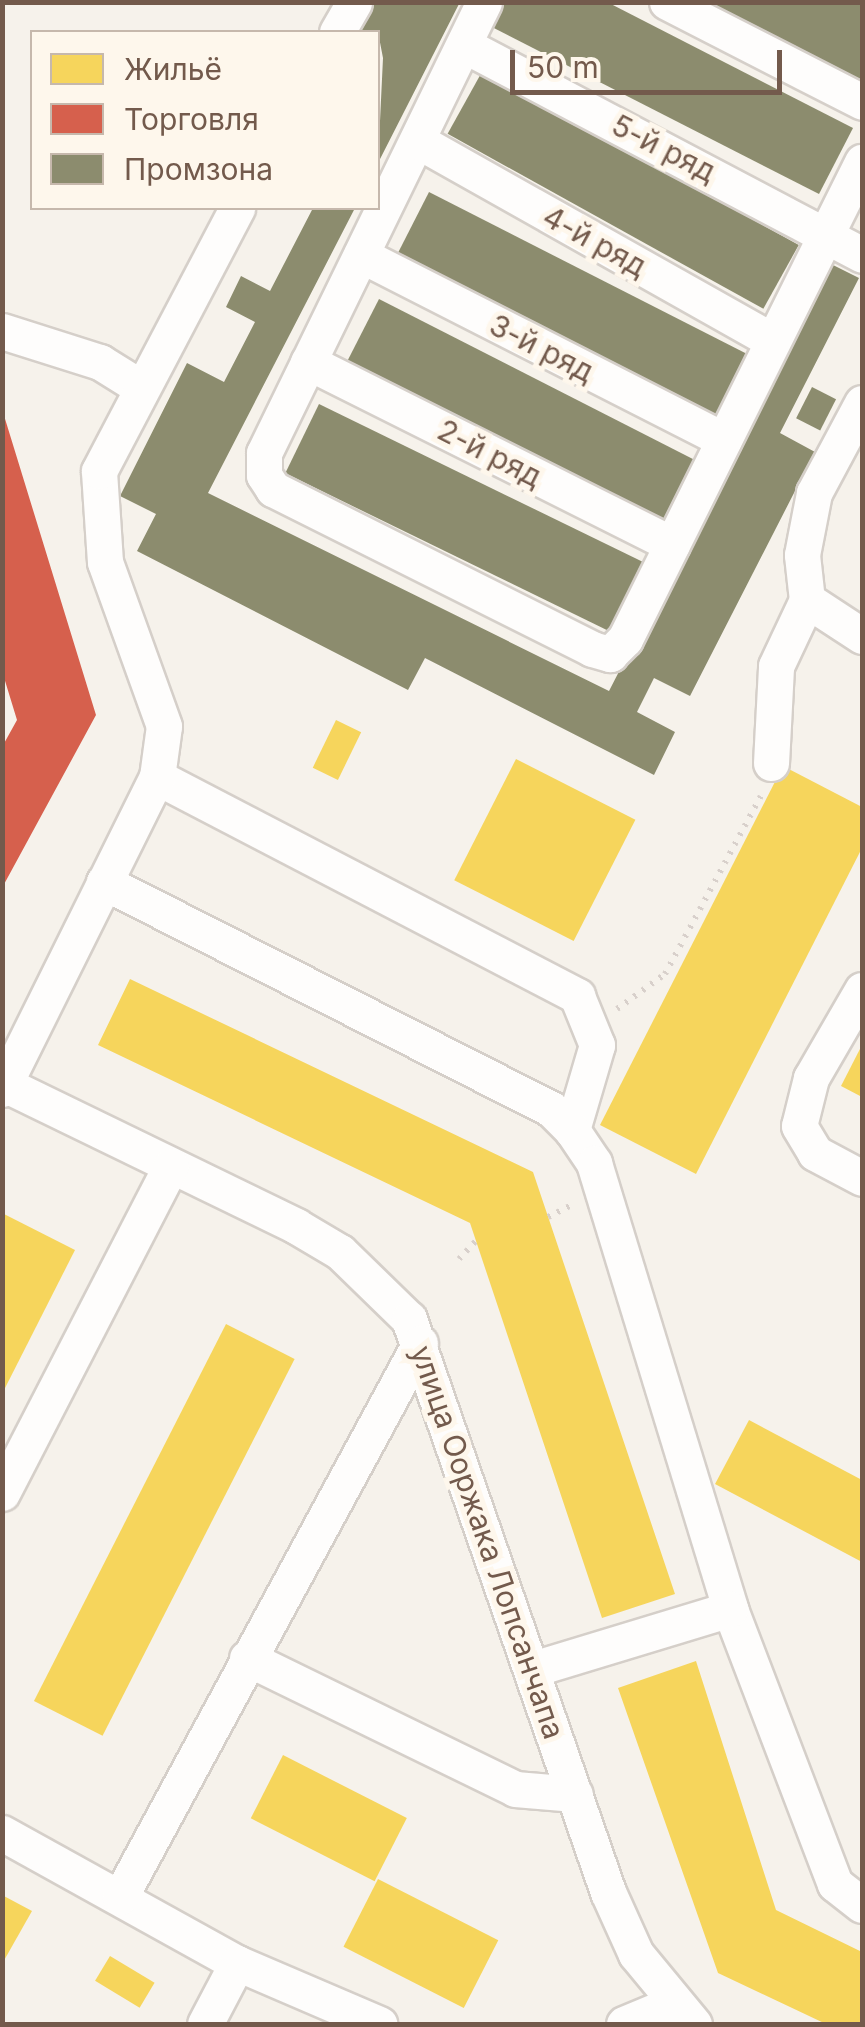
<!DOCTYPE html>
<html>
<head>
<meta charset="utf-8">
<style>
	body { margin:0 }
	#map { position:relative; width:865px; height:2027px; overflow:hidden; background:#f6f2eb; font-family:Inter,sans-serif }
	div>[style] { position:absolute }
	.homes>* { inset:0; background:#f6d55c; transform-origin:0 0 }
	.shops>* { inset:0; background:#d6604d }
	.industry>* { inset:0; background:#8c8c6e; transform-origin:0 0 }
	.path>* { height:6px; margin-top:-3px; transform-origin:0; background:repeating-linear-gradient(90deg,#d8d0cb 0 2.5px,transparent 0 10.5px) }
	.roads { filter:drop-shadow(2px 0 #d5cfc9) drop-shadow(-2px 0 #d5cfc9) drop-shadow(0 2px #d5cfc9) drop-shadow(0 -2px #d5cfc9) }
	.minor>* { height:35px; margin:-17.5px; padding:0 17.5px; transform-origin:17.5px; border-radius:17.5px; background:#fefdfc }
	span { translate:-50% -50%; white-space:nowrap; text-align:center; line-height:1.15; -webkit-text-stroke:10px #fef7ec; paint-order:stroke }
	.street-label { font-size:30px; color:#735a4c }
	.frame { position:absolute; inset:0; border:5px solid #735a4c; pointer-events:none }
	.legend { position:absolute; left:30px; top:30px; width:350px; height:180px; box-sizing:border-box; background:#fef7ec; border:2px solid #c6b8ac; margin:0; padding:12px 18px; list-style:none; font-size:30px; color:#735a4c }
	.legend li { display:flex; align-items:center; gap:20px; height:50px }
	.legend b { width:50px; border:2px solid #c6b8ac }
	.scale { position:absolute; left:510px; top:50px; width:272px; height:45px; box-sizing:border-box; border:5px solid #735a4c; border-top:0; padding-left:12px; font-size:30px; line-height:35px; white-space:nowrap; color:#735a4c; -webkit-text-stroke:8px #fef7ec; paint-order:stroke }
</style>
</head>
<body>
<div id="map">
	<div class="homes">
		<div style="left:336px;top:720px;width:28px;height:53px;rotate:26deg"></div>
		<div style="left:516px;top:759px;width:134px;height:136px;rotate:27deg"></div>
		<div style="clip-path:polygon(783px 766px,862px 807px,862px 848px,696px 1174px,600px 1125px)"></div>
		<div style="clip-path:polygon(130px 979px,533px 1172px,675px 1594px,602px 1618px,470px 1223px,98px 1045px)"></div>
		<div style="clip-path:polygon(862px 1045px,862px 1097px,841px 1086px)"></div>
		<div style="clip-path:polygon(2px 1213px,75px 1250px,2px 1394px)"></div>
		<div style="left:226px;top:1324px;width:77px;height:423px;rotate:27deg"></div>
		<div style="clip-path:polygon(749px 1420px,862px 1480px,862px 1562px,715px 1484px)"></div>
		<div style="clip-path:polygon(696px 1661px,776px 1910px,862px 1952px,862px 2024px,826px 2024px,718px 1973px,618px 1688px)"></div>
		<div style="left:283px;top:1755px;width:139px;height:71px;rotate:27deg"></div>
		<div style="left:378px;top:1879px;width:135px;height:76px;rotate:27deg"></div>
		<div style="clip-path:polygon(2px 1895px,32px 1911px,2px 1964px)"></div>
		<div style="left:110px;top:1956px;width:52px;height:29px;rotate:31deg"></div>
	</div>
	<div class="shops">
		<div style="clip-path:polygon(2px 409px,96px 715px,2px 888px,2px 747px,17px 720px,2px 671px)"></div>
	</div>
	<div class="industry">
		<div style="clip-path:polygon(371px 2px,460px 2px,378px 163px,383px 58px,378px 32px,355px 32px)"></div>
		<div style="clip-path:polygon(500px 2px,607px 2px,853px 128px,819px 194px,488px 25px)"></div>
		<div style="clip-path:polygon(707px 2px,862px 2px,862px 82px,732px 15px)"></div>
		<div style="left:483px;top:70px;width:361px;height:73px;rotate:29deg"></div>
		<div style="left:429px;top:192px;width:357px;height:73px;rotate:27deg"></div>
		<div style="clip-path:polygon(313px 208px,355px 208px,208px 493px,609px 691px,829px 263px,859px 278px,780px 433px,815px 452px,690px 696px,654px 678px,637px 712px,675px 732px,654px 775px,425px 658px,408px 690px,137px 551px,156px 514px,120px 496px,187px 363px,224px 382px,255px 322px,226px 307px,241px 276px,270px 291px)"></div>
		<div style="left:379px;top:299px;width:355px;height:75px;rotate:27deg"></div>
		<div style="left:812px;top:387px;width:27px;height:35px;rotate:27deg"></div>
		<div style="left:319px;top:404px;width:360px;height:77px;rotate:26deg"></div>
	</div>
	<div class="path">
		<div style="left:617px;top:1009px;width:59px;rotate:-36.1deg"></div>
		<div style="left:665px;top:974px;width:202px;rotate:-61.7deg"></div>
		<div style="left:548px;top:1217px;width:29px;rotate:-27deg"></div>
		<div style="left:459px;top:1259px;width:25px;rotate:-47deg"></div>
	</div>
	<div class="roads">
		<div class="minor">
			<div style="left:484px;top:2px;width:502px;rotate:116deg"></div>
			<div style="left:264px;top:453px;width:22px;rotate:90deg"></div>
			<div style="left:264px;top:475px;width:17px;rotate:57deg"></div>
			<div style="left:273px;top:489px;width:357px;rotate:26.6deg"></div>
			<div style="left:592px;top:649px;width:19px;rotate:16deg"></div>
			<div style="left:610px;top:654px;width:21px;rotate:-45deg"></div>
			<div style="left:625px;top:639px;width:533px;rotate:-63.58deg"></div>
			<div style="left:667px;top:2px;width:219px;rotate:27.1deg"></div>
			<div style="left:337px;top:32px;width:34px;rotate:-60deg"></div>
			<div style="left:464px;top:45px;width:450px;rotate:27.8deg"></div>
			<div style="left:418px;top:141px;width:407px;rotate:29.4deg"></div>
			<div style="left:361px;top:255px;width:407px;rotate:27deg"></div>
			<div style="left:2px;top:331px;width:103px;rotate:17.6deg"></div>
			<div style="left:100px;top:362px;width:44px;rotate:31.9deg"></div>
			<div style="left:308px;top:362px;width:407px;rotate:26.6deg"></div>
			<div style="left:862px;top:403px;width:102px;rotate:118.1deg"></div>
			<div style="left:814px;top:493px;width:63px;rotate:101deg"></div>
			<div style="left:802px;top:555px;width:45px;rotate:83.7deg"></div>
			<div style="left:807px;top:600px;width:66px;rotate:33.2deg"></div>
			<div style="left:771px;top:763px;width:97px;rotate:-87deg"></div>
			<div style="left:776px;top:666px;width:73px;rotate:-64.8deg"></div>
			<div style="left:157px;top:777px;width:474px;rotate:27.5deg"></div>
			<div style="left:577px;top:996px;width:53px;rotate:67.8deg"></div>
			<div style="left:597px;top:1045px;width:89px;rotate:106.4deg"></div>
			<div style="left:104px;top:882px;width:501px;rotate:26.92deg"></div>
			<div style="left:551px;top:1109px;width:30px;rotate:45deg"></div>
			<div style="left:572px;top:1130px;width:40px;rotate:56deg"></div>
			<div style="left:594px;top:1163px;width:466px;rotate:73deg"></div>
			<div style="left:730px;top:1609px;width:294px;rotate:69.1deg"></div>
			<div style="left:835px;top:1884px;width:34px;rotate:38deg"></div>
			<div style="left:862px;top:990px;width:102px;rotate:120.1deg"></div>
			<div style="left:811px;top:1078px;width:49px;rotate:104deg"></div>
			<div style="left:799px;top:1126px;width:31px;rotate:59deg"></div>
			<div style="left:815px;top:1153px;width:53px;rotate:28deg"></div>
			<div style="left:2px;top:1083px;width:327px;rotate:25.9deg"></div>
			<div style="left:296px;top:1226px;width:51px;rotate:30.6deg"></div>
			<div style="left:340px;top:1252px;width:96px;rotate:44.2deg"></div>
			<div style="left:409px;top:1319px;width:607px;rotate:70.85deg"></div>
			<div style="left:608px;top:1892px;width:68px;rotate:65.7deg"></div>
			<div style="left:636px;top:1954px;width:91px;rotate:50.4deg"></div>
			<div style="left:2px;top:1089px;width:348px;rotate:-63.6deg"></div>
			<div style="left:157px;top:777px;width:51px;rotate:-82.2deg"></div>
			<div style="left:164px;top:726px;width:174px;rotate:-109.8deg"></div>
			<div style="left:105px;top:562px;width:91px;rotate:-93.8deg"></div>
			<div style="left:99px;top:471px;width:297px;rotate:-62.3deg"></div>
			<div style="left:2px;top:1493px;width:368px;rotate:-62.7deg"></div>
			<div style="left:247px;top:1658px;width:298px;rotate:26deg"></div>
			<div style="left:515px;top:1789px;width:60px;rotate:4.8deg"></div>
			<div style="left:533px;top:1669px;width:206px;rotate:-16.9deg"></div>
			<div style="left:2px;top:1833px;width:269px;rotate:29deg"></div>
			<div style="left:237px;top:1963px;width:155px;rotate:23.2deg"></div>
			<div style="left:120px;top:1897px;width:630px;rotate:-61.56deg"></div>
			<div style="left:205px;top:2024px;width:69px;rotate:-62.3deg"></div>
			<div style="left:624px;top:2024px;width:52px;rotate:-22.6deg"></div>
		</div>
	</div>
	<div class="street-label">
		<span style="left:664px;top:148px;rotate:27deg">5-й ряд</span>
		<span style="left:595px;top:241px;rotate:29deg">4-й ряд</span>
		<span style="left:542px;top:348px;rotate:27deg">3-й ряд</span>
		<span style="left:490px;top:453px;rotate:27deg">2-й ряд</span>
		<span style="left:488px;top:1542px;rotate:71deg">улица Ооржака Лопсанчапа</span>
	</div>
	<div class="frame"></div>
	<ul class="legend">
	<li><b style="height:28px;background:#f6d55c"></b>Жильё</li>
	<li><b style="height:28px;background:#d6604d"></b>Торговля</li>
	<li><b style="height:28px;background:#8c8c6e"></b>Промзона</li>
	</ul>
	<div class="scale">50 m</div>
</div>
</body>
</html>
